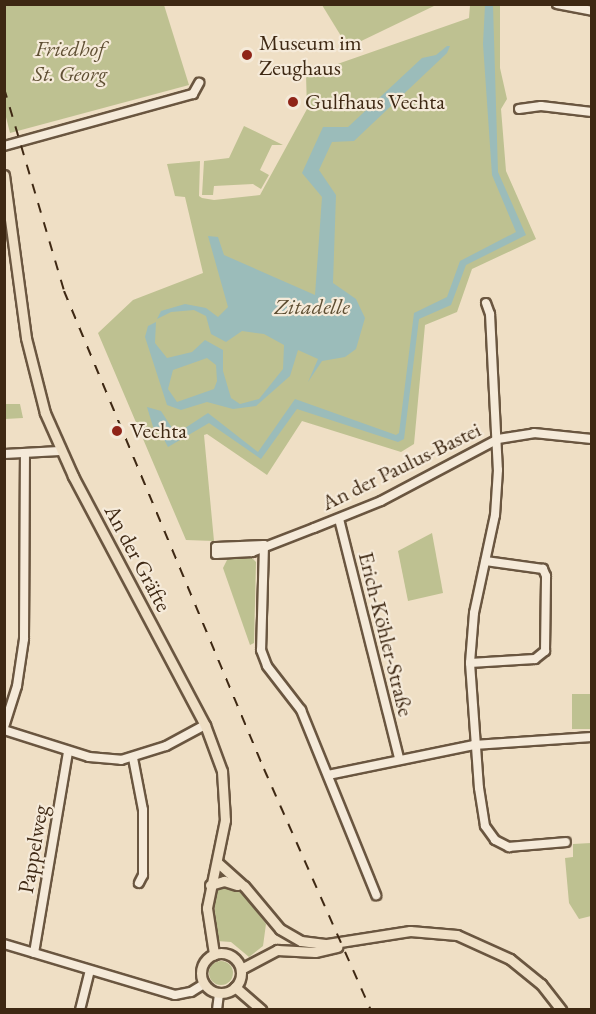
<!DOCTYPE html>
<html>
<head>
<meta charset="utf-8">
<style>
	body { margin:0 }
	#map { position:relative; width:596px; height:1014px; overflow:hidden; background:#efdfc5; font-family:"EB Garamond",serif }
	div>[style] { position:absolute }
	.green>* { inset:0; background:#bec191; transform-origin:0 0 }
	.round { border-radius:50% }
	.water>* { inset:0; background:#9bbcba }
	.roads { filter:drop-shadow(2px 0 #6a5640) drop-shadow(-2px 0 #6a5640) drop-shadow(0 2px #6a5640) drop-shadow(0 -2px #6a5640) }
	.minor>* { height:8px; margin:-4px; padding:0 4px; transform-origin:4px; border-radius:4px; background:#f5ead9 }
	.major>* { height:9px; margin:-4.5px; padding:0 4.5px; transform-origin:4.5px; border-radius:4.5px; background:#efdfc5 }
	.major>.ring { margin:-4.5px; padding:0; box-sizing:content-box; background:none; border:9px solid #efdfc5; border-radius:50% }
	.rail>* { height:2px; margin-top:-1px; transform-origin:0; background:repeating-linear-gradient(90deg,#3e2813 0 10px,transparent 0 20px) }
	.dots>* { width:16px; height:16px; translate:-50% -50%; box-sizing:border-box; border:3px solid #f5ead9; border-radius:50% }
	span { translate:-50% -50%; white-space:nowrap; text-align:center; line-height:1.15; -webkit-text-stroke:4.5px #f5ead9; paint-order:stroke }
	.poi-label { font-size:22px; color:#3e2813 }
	.left { translate:0 -50%; text-align:left }
	.park-label { font-size:22px; color:#5e4e32; font-style:italic }
	.street-label { font-size:22px; color:#3e2813 }
	.frame { position:absolute; inset:0; border:6px solid #3e2813; pointer-events:none }
</style>
</head>
<body>
<div id="map">
	<div class="green">
		<div style="clip-path:polygon(4px 5px,164px 5px,189px 85px,10px 133px,4px 109px)"></div>
		<div style="clip-path:polygon(322px 5px,322px 4px,436px 5px,355px 44px,341px 36px)"></div>
		<div style="clip-path:polygon(470px 5px,500px 5px,500px 68px,507px 99px,501px 109px,506px 171px,536px 239px,472px 269px,457px 312px,425px 325px,414px 444px,401px 452px,302px 421px,267px 475px,207px 434px,204px 435px,214px 541px,186px 540px,98px 333px,133px 300px,203px 273px,185px 197px,175px 196px,167px 164px,200px 161px,199px 196px,202px 198px,214px 200px,260px 195px,307px 109px,306px 75px,469px 18px)"></div>
		<div style="clip-path:polygon(244px 126px,283px 145px,272px 145px,260px 170px,269px 175px,261px 189px,253px 184px,214px 186px,213px 195px,202px 195px,204px 161px,229px 158px)"></div>
		<div style="clip-path:polygon(5px 404px,20px 404px,23px 418px,5px 419px)"></div>
		<div style="clip-path:polygon(432px 533px,443px 593px,408px 601px,398px 551px)"></div>
		<div style="clip-path:polygon(251px 557px,256px 562px,254px 643px,250px 645px,223px 568px,228px 558px)"></div>
		<div style="left:591px;top:694px;width:35px;height:19px;rotate:90deg"></div>
		<div style="clip-path:polygon(591px 843px,591px 916px,579px 919px,569px 903px,565px 858px,573px 857px,573px 844px)"></div>
		<div style="clip-path:polygon(224px 884px,243px 894px,266px 924px,263px 946px,249px 957px,231px 942px,217px 941px,214px 896px,215px 889px)"></div>
		<div class="round" style="left:209px;top:961px;width:24px;height:24px"></div>
	</div>
	<div class="water">
		<div style="clip-path:polygon(485px 5px,493px 5px,498px 172px,526px 235px,466px 265px,451px 305px,419px 319px,404px 439px,398px 442px,297px 409px,261px 459px,209px 423px,168px 447px,160px 432px,154px 430px,147px 407px,161px 411px,176px 434px,208px 413px,258px 452px,295px 399px,396px 435px,399px 433px,414px 313px,447px 297px,460px 261px,516px 232px,492px 175px,483px 44px)"></div>
		<div style="clip-path:polygon(evenodd,447px 46px,450px 46px,447px 53px,354px 141px,332px 142px,319px 170px,336px 195px,333px 283px,356px 299px,365px 318px,356px 349px,345px 357px,322px 361px,308px 382px,318px 359px,298px 350px,290px 376px,256px 406px,233px 409px,207px 402px,181px 410px,167px 405px,145px 337px,148px 326px,156px 322px,155px 343px,167px 358px,192px 352px,205px 340px,223px 350px,223px 371px,231px 398px,240px 404px,259px 399px,283px 369px,284px 345px,264px 334px,242px 331px,226px 342px,211px 334px,206px 316px,194px 310px,171px 312px,157px 319px,161px 311px,185px 304px,206px 308px,218px 317px,228px 307px,208px 236px,218px 237px,224px 255px,315px 295px,322px 197px,302px 173px,323px 127px,348px 127px,422px 58px,436px 55px,447px 46px,207px 358px,216px 365px,217px 381px,214px 389px,177px 402px,168px 389px,173px 370px,207px 358px)"></div>
	</div>
	<div class="roads">
		<div class="minor">
			<div style="left:557px;top:4px;width:36px;rotate:11deg"></div>
			<div style="left:519px;top:109px;width:22px;rotate:-8deg"></div>
			<div style="left:541px;top:106px;width:51px;rotate:6.7deg"></div>
			<div style="left:4px;top:146px;width:196px;rotate:-15.4deg"></div>
			<div style="left:193px;top:94px;width:13px;rotate:-61deg"></div>
			<div style="left:486px;top:303px;width:12px;rotate:70deg"></div>
			<div style="left:490px;top:314px;width:156px;rotate:87.1deg"></div>
			<div style="left:498px;top:470px;width:45px;rotate:93.8deg"></div>
			<div style="left:495px;top:515px;width:100px;rotate:102.1deg"></div>
			<div style="left:474px;top:613px;width:50px;rotate:94.6deg"></div>
			<div style="left:470px;top:663px;width:125px;rotate:85.9deg"></div>
			<div style="left:479px;top:788px;width:38px;rotate:81deg"></div>
			<div style="left:485px;top:826px;width:17px;rotate:54deg"></div>
			<div style="left:495px;top:840px;width:16px;rotate:27deg"></div>
			<div style="left:509px;top:847px;width:57px;rotate:-5deg"></div>
			<div style="left:4px;top:454px;width:56px;rotate:-3.1deg"></div>
			<div style="left:339px;top:519px;width:246px;rotate:75.9deg"></div>
			<div style="left:264px;top:545px;width:48px;rotate:177.6deg"></div>
			<div style="left:216px;top:547px;width:7px;rotate:90deg"></div>
			<div style="left:216px;top:554px;width:36px;rotate:-3deg"></div>
			<div style="left:252px;top:552px;width:66px;rotate:-21.2deg"></div>
			<div style="left:314px;top:528px;width:72px;rotate:-21.9deg"></div>
			<div style="left:381px;top:501px;width:132px;rotate:-27.9deg"></div>
			<div style="left:498px;top:439px;width:36px;rotate:-9deg"></div>
			<div style="left:534px;top:433px;width:58px;rotate:5.9deg"></div>
			<div style="left:264px;top:545px;width:105px;rotate:91.6deg"></div>
			<div style="left:261px;top:650px;width:17px;rotate:69deg"></div>
			<div style="left:267px;top:666px;width:56px;rotate:52.3deg"></div>
			<div style="left:301px;top:710px;width:200px;rotate:67.9deg"></div>
			<div style="left:470px;top:663px;width:65px;rotate:-3.5deg"></div>
			<div style="left:535px;top:659px;width:13px;rotate:-39deg"></div>
			<div style="left:545px;top:651px;width:75px;rotate:-89.2deg"></div>
			<div style="left:546px;top:576px;width:8px;rotate:-113deg"></div>
			<div style="left:543px;top:569px;width:58px;rotate:-172deg"></div>
			<div style="left:4px;top:727px;width:43px;rotate:-72.4deg"></div>
			<div style="left:17px;top:686px;width:48px;rotate:-81.5deg"></div>
			<div style="left:24px;top:639px;width:184px;rotate:-89.7deg"></div>
			<div style="left:4px;top:730px;width:89px;rotate:17.6deg"></div>
			<div style="left:89px;top:757px;width:32px;rotate:5deg"></div>
			<div style="left:121px;top:760px;width:47px;rotate:-17.3deg"></div>
			<div style="left:166px;top:746px;width:44px;rotate:-28.3deg"></div>
			<div style="left:133px;top:758px;width:53px;rotate:79.1deg"></div>
			<div style="left:143px;top:810px;width:65px;rotate:90deg"></div>
			<div style="left:143px;top:875px;width:9px;rotate:117deg"></div>
			<div style="left:328px;top:775px;width:149px;rotate:-11.6deg"></div>
			<div style="left:474px;top:745px;width:118px;rotate:-3.9deg"></div>
			<div style="left:4px;top:944px;width:178px;rotate:16.6deg"></div>
			<div style="left:175px;top:995px;width:16px;rotate:-11deg"></div>
			<div style="left:191px;top:992px;width:15px;rotate:-32deg"></div>
			<div style="left:34px;top:953px;width:205px;rotate:-80.4deg"></div>
			<div style="left:80px;top:1010px;width:41px;rotate:-76deg"></div>
			<div style="left:217px;top:1010px;width:17px;rotate:-83deg"></div>
		</div>
		<div class="major">
			<div style="left:4px;top:175px;width:164px;rotate:82.3deg"></div>
			<div style="left:26px;top:338px;width:77px;rotate:75.8deg"></div>
			<div style="left:45px;top:413px;width:69px;rotate:66deg"></div>
			<div style="left:73px;top:476px;width:282px;rotate:62.1deg"></div>
			<div style="left:205px;top:725px;width:49px;rotate:69.7deg"></div>
			<div style="left:222px;top:771px;width:49px;rotate:86.5deg"></div>
			<div style="left:225px;top:820px;width:90px;rotate:101.6deg"></div>
			<div style="left:207px;top:908px;width:47px;rotate:81.3deg"></div>
			<div style="left:217px;top:862px;width:36px;rotate:42deg"></div>
			<div style="left:244px;top:886px;width:56px;rotate:50.1deg"></div>
			<div style="left:280px;top:929px;width:24px;rotate:30deg"></div>
			<div style="left:301px;top:941px;width:26px;rotate:7deg"></div>
			<div style="left:327px;top:944px;width:84px;rotate:-8.9deg"></div>
			<div style="left:410px;top:931px;width:47px;rotate:4.9deg"></div>
			<div style="left:457px;top:935px;width:58px;rotate:24.4deg"></div>
			<div style="left:510px;top:959px;width:40px;rotate:39deg"></div>
			<div style="left:541px;top:984px;width:33px;rotate:52deg"></div>
			<div style="left:210px;top:885px;width:15px;rotate:-16deg"></div>
			<div style="left:224px;top:881px;width:14px;rotate:17deg"></div>
			<div class="ring" style="left:201px;top:953px;width:31px;height:31px"></div>
			<div style="left:241px;top:969px;width:41px;rotate:-27.8deg"></div>
			<div style="left:277px;top:950px;width:38px;rotate:3deg"></div>
			<div style="left:315px;top:952px;width:23px;rotate:-13deg"></div>
			<div style="left:235px;top:987px;width:35px;rotate:41deg"></div>
		</div>
	</div>
	<div class="rail">
		<div style="left:4px;top:88px;width:212px;rotate:73.5deg"></div>
		<div style="left:64px;top:291px;width:518px;rotate:67.3deg"></div>
		<div style="left:264px;top:769px;width:264px;rotate:66.1deg"></div>
	</div>
	<div class="dots">
		<div style="left:247px;top:55px;background:#8f2418"></div>
		<div style="left:293px;top:102px;background:#8f2418"></div>
		<div style="left:117px;top:431px;background:#8f2418"></div>
	</div>
	<div class="poi-label">
		<span class="left" style="left:259px;top:55px">Museum im<br>Zeughaus</span>
		<span class="left" style="left:305px;top:102px">Gulfhaus Vechta</span>
		<span class="left" style="left:130px;top:431px">Vechta</span>
	</div>
	<div class="park-label">
		<span style="left:70px;top:61px">Friedhof<br>St. Georg</span>
		<span style="left:312px;top:307px">Zitadelle</span>
	</div>
	<div class="street-label">
		<span style="left:401px;top:466px;rotate:-26deg">An der Paulus-Bastei</span>
		<span style="left:138px;top:558px;rotate:62deg">An der Gräfte</span>
		<span style="left:386px;top:634px;rotate:76deg">Erich-Köhler-Straße</span>
		<span style="left:33px;top:849px;rotate:-80deg">Pappelweg</span>
	</div>
	<div class="frame"></div>
</div>
</body>
</html>
